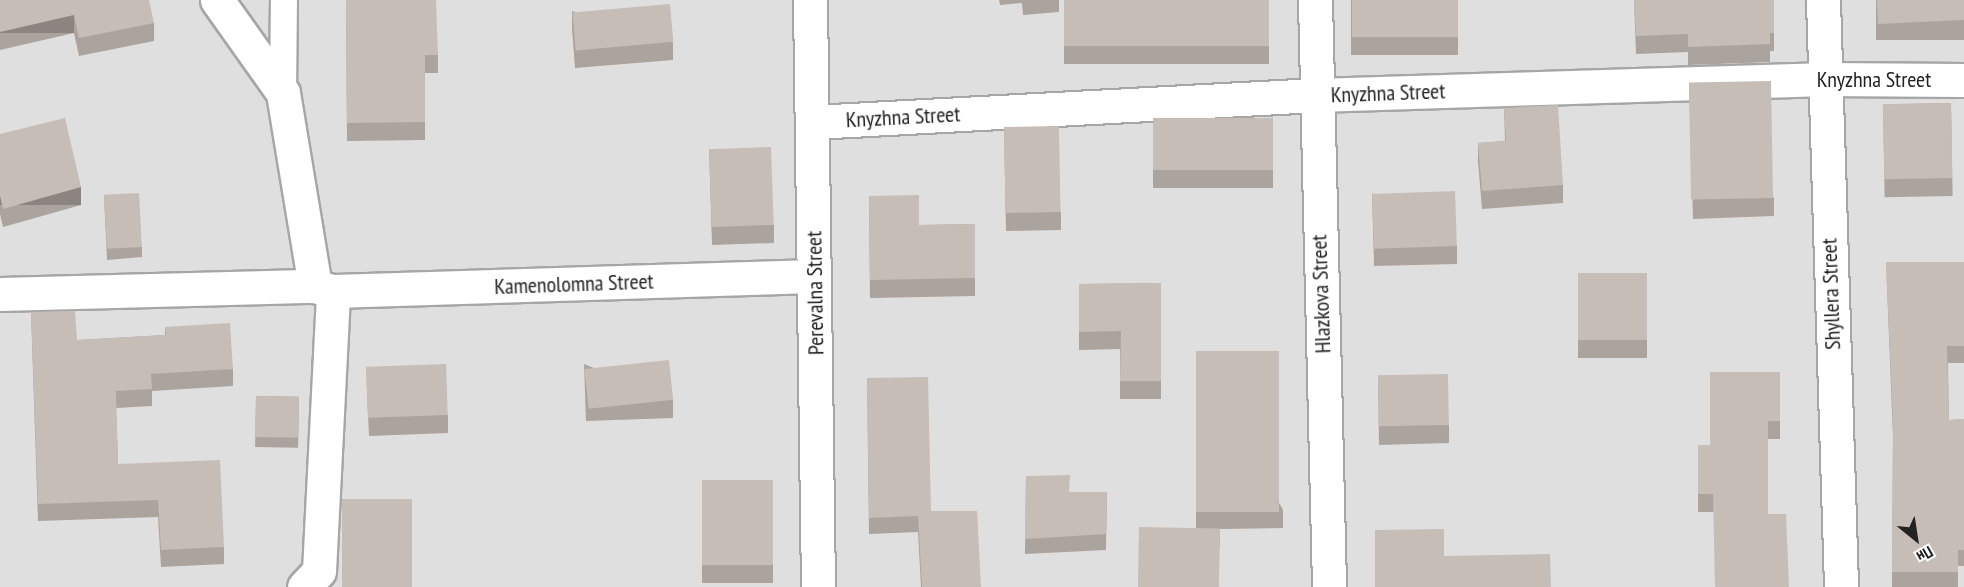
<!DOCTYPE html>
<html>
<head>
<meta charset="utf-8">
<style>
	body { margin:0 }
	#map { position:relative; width:1964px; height:587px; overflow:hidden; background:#f2eee8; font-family:"PT Sans Narrow",sans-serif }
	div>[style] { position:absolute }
	.residential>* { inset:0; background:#e0dfdf; transform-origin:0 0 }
	.roads { filter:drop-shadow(2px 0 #a6a6a6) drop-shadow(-2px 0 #a6a6a6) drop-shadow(0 2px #a6a6a6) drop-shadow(0 -2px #a6a6a6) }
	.lane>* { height:26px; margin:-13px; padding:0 13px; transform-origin:13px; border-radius:13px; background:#fff }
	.street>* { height:33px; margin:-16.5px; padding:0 16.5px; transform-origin:16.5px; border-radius:16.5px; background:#fff }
	.wall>* { inset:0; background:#aba39d; transform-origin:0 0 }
	.shaded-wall>* { inset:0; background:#8b8480; transform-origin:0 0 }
	.building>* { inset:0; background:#c7bdb7; transform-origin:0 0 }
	span { translate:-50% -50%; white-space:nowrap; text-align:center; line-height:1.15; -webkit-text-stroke:5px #fff; paint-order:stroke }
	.street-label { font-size:22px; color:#222 }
	.north { position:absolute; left:1886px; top:509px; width:60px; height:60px; -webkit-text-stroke:4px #fff; paint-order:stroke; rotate:150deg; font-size:16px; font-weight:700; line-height:24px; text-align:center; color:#222 }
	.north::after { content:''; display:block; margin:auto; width:21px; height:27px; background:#222; clip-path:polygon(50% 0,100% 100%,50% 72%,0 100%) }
</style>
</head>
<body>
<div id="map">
	<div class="residential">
		<div style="left:0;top:0;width:1964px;height:587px"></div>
	</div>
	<div class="roads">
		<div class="lane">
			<div style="left:283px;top:93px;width:93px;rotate:-89.4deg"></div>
		</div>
		<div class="street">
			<div style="left:217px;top:0;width:114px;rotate:54.6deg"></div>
			<div style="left:283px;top:93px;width:196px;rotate:80.6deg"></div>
			<div style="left:810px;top:0;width:587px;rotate:89.22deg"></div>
			<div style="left:1315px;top:0;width:587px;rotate:88.63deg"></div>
			<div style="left:1823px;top:0;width:587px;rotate:88.24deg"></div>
			<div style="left:813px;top:122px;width:504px;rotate:-3.07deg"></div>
			<div style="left:1316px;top:95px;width:508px;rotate:-1.8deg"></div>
			<div style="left:1824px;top:79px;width:140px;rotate:0.4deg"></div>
			<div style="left:0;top:294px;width:315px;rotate:-1.5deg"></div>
			<div style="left:315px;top:286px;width:19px;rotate:16deg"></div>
			<div style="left:333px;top:291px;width:481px;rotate:-1.8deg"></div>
			<div style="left:304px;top:587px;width:22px;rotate:-47deg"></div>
			<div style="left:319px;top:571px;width:280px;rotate:-87.1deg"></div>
		</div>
	</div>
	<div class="wall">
		<div style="clip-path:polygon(0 0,154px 23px,154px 41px,79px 56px,74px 33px,0 50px)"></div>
		<div style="clip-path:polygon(346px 0,438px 55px,438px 73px,425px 73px,425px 140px,347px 141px)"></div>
		<div style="clip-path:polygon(999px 0,1059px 0,1059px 12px,1023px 15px,1022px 3px,1000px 5px)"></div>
		<div style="left:1064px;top:0;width:205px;height:64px"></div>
		<div style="left:1351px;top:0;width:107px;height:55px"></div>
		<div style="clip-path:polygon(1634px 0,1774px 0,1774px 51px,1770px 51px,1770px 62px,1688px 65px,1688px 52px,1636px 54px)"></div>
		<div style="left:1876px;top:0;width:88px;height:40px"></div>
		<div style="clip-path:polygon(572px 11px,673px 42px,673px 60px,575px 68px,572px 29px)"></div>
		<div style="clip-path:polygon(1689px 84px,1774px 198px,1774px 216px,1693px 219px)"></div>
		<div style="left:1951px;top:103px;width:93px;height:68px;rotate:89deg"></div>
		<div style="clip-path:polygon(1504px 108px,1563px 185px,1563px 203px,1482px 209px,1478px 161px,1478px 143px,1505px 141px)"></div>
		<div style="left:1273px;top:118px;width:70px;height:120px;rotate:90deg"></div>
		<div style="clip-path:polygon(1004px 128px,1061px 212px,1061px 230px,1006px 231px)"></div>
		<div style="clip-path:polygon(0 134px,81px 205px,3px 227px,0 214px)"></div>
		<div style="clip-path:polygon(709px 149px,774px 225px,774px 243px,712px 245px)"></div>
		<div style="clip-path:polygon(1372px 193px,1457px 246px,1457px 264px,1374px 266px)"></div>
		<div style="clip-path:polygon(104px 196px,142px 247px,142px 257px,107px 260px)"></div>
		<div style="clip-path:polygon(869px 196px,919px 225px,975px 224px,975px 296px,870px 298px)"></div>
		<div style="clip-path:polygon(1886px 262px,1964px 262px,1964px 363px,1948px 363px,1949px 420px,1964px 419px,1964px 566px,1958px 566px,1958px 587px,1892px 587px,1893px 437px)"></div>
		<div style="left:1647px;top:273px;width:85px;height:69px;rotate:90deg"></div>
		<div style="clip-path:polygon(1161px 283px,1161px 399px,1120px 399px,1120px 349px,1079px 350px,1079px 284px)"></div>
		<div style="clip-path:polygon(31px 312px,77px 340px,165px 335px,165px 327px,233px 369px,233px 386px,152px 391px,152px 406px,116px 408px,118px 464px,224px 547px,224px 564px,161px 567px,158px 517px,38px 521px)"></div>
		<div style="clip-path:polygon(1196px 351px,1283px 510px,1283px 528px,1220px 529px,1220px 546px,1196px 528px)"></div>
		<div style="clip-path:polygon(584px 364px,673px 400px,673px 418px,586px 421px)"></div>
		<div style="clip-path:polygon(366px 367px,448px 415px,448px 433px,369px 436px)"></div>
		<div style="clip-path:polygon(1780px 372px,1780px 439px,1768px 439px,1768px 514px,1789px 587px,1713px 512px,1698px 512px,1698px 445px,1710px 445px)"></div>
		<div style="clip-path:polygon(1378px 375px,1449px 425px,1449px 443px,1379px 445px)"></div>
		<div style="clip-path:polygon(867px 378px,931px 511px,981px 587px,921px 587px,918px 532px,869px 534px)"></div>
		<div style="left:256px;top:396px;width:43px;height:51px;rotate:1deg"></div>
		<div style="clip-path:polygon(1026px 476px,1070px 492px,1107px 492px,1106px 550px,1025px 554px)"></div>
		<div style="left:702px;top:480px;width:71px;height:103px"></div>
	</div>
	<div class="shaded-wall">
		<div style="left:74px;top:15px;width:18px;height:76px;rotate:90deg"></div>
		<div style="left:81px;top:187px;width:18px;height:81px;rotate:90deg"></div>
	</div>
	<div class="building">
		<div style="clip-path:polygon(0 0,149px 0,154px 23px,79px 38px,74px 15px,0 32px)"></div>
		<div style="clip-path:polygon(346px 0,436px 0,438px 55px,425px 55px,425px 122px,347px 123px)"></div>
		<div style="left:1064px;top:0;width:205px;height:46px"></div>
		<div style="left:1352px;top:0;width:106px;height:37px"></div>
		<div style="clip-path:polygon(1634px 0,1774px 0,1774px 33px,1770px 33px,1770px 44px,1688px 47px,1688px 34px,1636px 36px)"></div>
		<div style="clip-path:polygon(1877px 0,1964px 0,1964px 20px,1878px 24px)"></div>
		<div style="left:670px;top:4px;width:38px;height:98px;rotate:85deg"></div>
		<div style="left:1771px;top:81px;width:117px;height:82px;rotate:89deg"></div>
		<div style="left:1951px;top:103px;width:75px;height:68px;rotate:89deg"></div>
		<div style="clip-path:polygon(1558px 105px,1563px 185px,1482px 191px,1478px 143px,1506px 141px,1504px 108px)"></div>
		<div style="clip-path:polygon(65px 118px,81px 187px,3px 209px,0 196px,0 134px)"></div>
		<div style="left:1273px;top:118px;width:52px;height:120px;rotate:90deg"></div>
		<div style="left:1059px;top:126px;width:86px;height:55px;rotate:89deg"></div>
		<div style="left:771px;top:147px;width:78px;height:62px;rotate:88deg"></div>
		<div style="left:1455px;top:191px;width:55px;height:83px;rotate:88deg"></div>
		<div style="left:139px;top:193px;width:54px;height:35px;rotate:87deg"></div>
		<div style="clip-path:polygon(919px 195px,919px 225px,975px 224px,975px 278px,870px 280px,869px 196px)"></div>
		<div style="clip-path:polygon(1886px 262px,1964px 262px,1964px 346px,1947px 346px,1949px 420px,1964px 419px,1964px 550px,1958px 550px,1958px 572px,1892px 572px,1893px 422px)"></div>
		<div style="left:1647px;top:273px;width:67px;height:69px;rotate:90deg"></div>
		<div style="clip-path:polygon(1161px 283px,1161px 381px,1120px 381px,1121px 331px,1079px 332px,1079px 284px)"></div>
		<div style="clip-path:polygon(75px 311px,77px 340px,166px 335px,165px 327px,230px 323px,233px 369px,151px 374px,152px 389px,116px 391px,118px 464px,220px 460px,224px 547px,161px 550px,158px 500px,38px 504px,31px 312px)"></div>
		<div style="left:1196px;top:351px;width:83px;height:161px"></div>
		<div style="left:669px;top:360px;width:40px;height:85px;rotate:84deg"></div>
		<div style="left:446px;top:364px;width:51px;height:80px;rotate:88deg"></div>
		<div style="clip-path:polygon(1710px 372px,1780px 372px,1780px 421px,1768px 421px,1768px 514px,1786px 514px,1789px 587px,1715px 587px,1713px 494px,1698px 494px,1698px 445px,1710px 445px)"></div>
		<div style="left:1448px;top:374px;width:51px;height:70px;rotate:89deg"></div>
		<div style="clip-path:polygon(928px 377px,931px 511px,977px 511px,981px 587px,922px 587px,918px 516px,869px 518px,867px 378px)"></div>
		<div style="left:256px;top:396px;width:43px;height:41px;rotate:1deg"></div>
		<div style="clip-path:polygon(1070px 475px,1069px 492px,1107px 492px,1106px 534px,1025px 539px,1026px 476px)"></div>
		<div style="left:702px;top:480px;width:71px;height:85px"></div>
		<div style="left:342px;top:499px;width:70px;height:88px"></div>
		<div style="left:1139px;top:527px;width:81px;height:60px;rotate:1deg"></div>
		<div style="clip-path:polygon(1444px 529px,1444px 556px,1550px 554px,1551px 587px,1375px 587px,1375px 530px)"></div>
	</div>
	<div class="street-label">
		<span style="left:1874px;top:80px">Knyzhna Street</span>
		<span style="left:1388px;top:93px;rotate:-2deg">Knyzhna Street</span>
		<span style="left:903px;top:117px;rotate:-3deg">Knyzhna Street</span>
		<span style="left:574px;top:284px;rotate:-2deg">Kamenolomna Street</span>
		<span style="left:815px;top:293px;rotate:-91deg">Perevalna Street</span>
		<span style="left:1321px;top:294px;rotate:-92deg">Hlazkova Street</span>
		<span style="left:1831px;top:294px;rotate:-92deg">Shyllera Street</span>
	</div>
	<div class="north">Пн</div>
</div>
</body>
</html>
